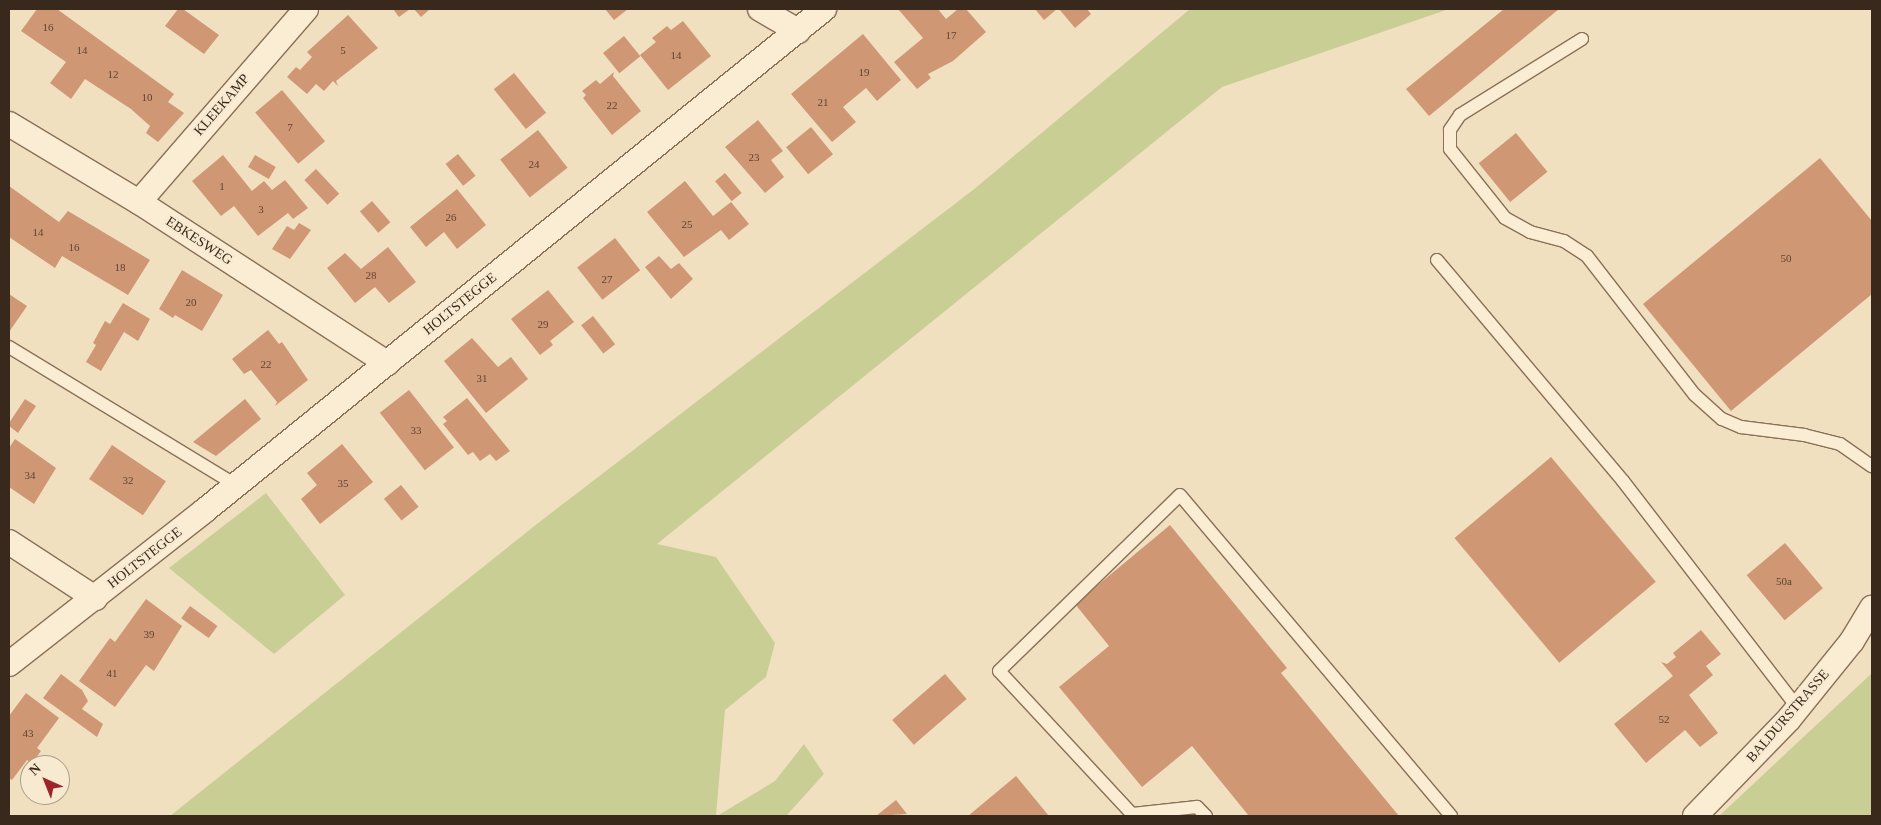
<!DOCTYPE html>
<html>
<head>
<meta charset="utf-8">
<style>
	body { margin:0 }
	#map { position:relative; width:1881px; height:825px; overflow:hidden; background:#f0e0c0; font-family:Georgia,serif }
	div>[style] { position:absolute }
	.green>* { inset:0; background:#c9ce94 }
	.building>* { inset:0; background:#d09774; transform-origin:0 0 }
	.roads { filter:drop-shadow(1px 0 #8a7057) drop-shadow(-1px 0 #8a7057) drop-shadow(0 1px #8a7057) drop-shadow(0 -1px #8a7057) }
	.lane>* { height:12px; margin:-6px; padding:0 6px; transform-origin:6px; border-radius:6px; background:#faedd4 }
	.street>* { height:24px; margin:-12px; padding:0 12px; transform-origin:12px; border-radius:12px; background:#faedd4 }
	span { translate:-50% -50%; white-space:nowrap; text-align:center; line-height:1.15; -webkit-text-stroke:5px #f7ead0; paint-order:stroke }
	.number-label { font-size:11px; color:#5f4432 }
	.number-label span { -webkit-text-stroke-width:0 }
	.street-label { font-size:14px; color:#39291c }
	.frame { position:absolute; inset:0; border:10px solid #39291c; pointer-events:none }
	.north { position:absolute; left:20px; top:755px; width:50px; height:50px; box-sizing:border-box; background:#f7ead0; border:1px solid #ab9d88; border-radius:50%; rotate:316deg; font-size:14px; font-weight:700; line-height:20px; text-align:center; color:#39291c }
	.north::after { content:''; display:block; margin:auto; width:18px; height:22px; background:#9b2529; clip-path:polygon(50% 0,100% 100%,50% 72%,0 100%) }
</style>
</head>
<body>
<div id="map">
	<div class="green">
		<div style="clip-path:polygon(1190px 9px,1449px 9px,1222px 87px,657px 544px,716px 557px,775px 643px,766px 677px,725px 710px,716px 816px,170px 816px,542px 520px,973px 190px)"></div>
		<div style="clip-path:polygon(266px 493px,345px 595px,274px 654px,169px 568px)"></div>
		<div style="clip-path:polygon(1872px 673px,1872px 816px,1719px 816px)"></div>
		<div style="clip-path:polygon(804px 744px,824px 774px,786px 816px,717px 816px,775px 781px)"></div>
	</div>
	<div class="building">
		<div style="clip-path:polygon(37px 9px,57px 9px,174px 94px,168px 102px,184px 113px,158px 142px,146px 133px,150px 126px,131px 109px,85px 79px,71px 99px,50px 83px,66px 62px,21px 31px)"></div>
		<div style="clip-path:polygon(178px 9px,183px 9px,219px 35px,204px 54px,165px 26px)"></div>
		<div style="clip-path:polygon(393px 9px,410px 9px,399px 17px)"></div>
		<div style="clip-path:polygon(414px 9px,430px 9px,421px 17px)"></div>
		<div style="clip-path:polygon(605px 9px,628px 9px,614px 20px)"></div>
		<div style="clip-path:polygon(898px 9px,938px 9px,946px 19px,958px 9px,966px 9px,986px 32px,953px 61px,928px 74px,931px 78px,917px 89px,894px 62px,923px 38px)"></div>
		<div style="clip-path:polygon(1035px 9px,1057px 9px,1044px 20px)"></div>
		<div style="clip-path:polygon(1059px 9px,1087px 9px,1091px 14px,1075px 28px)"></div>
		<div style="clip-path:polygon(1504px 9px,1559px 9px,1429px 116px,1406px 89px)"></div>
		<div style="clip-path:polygon(348px 15px,378px 48px,336px 81px,338px 86px,333px 81px,324px 91px,316px 84px,307px 94px,287px 77px,296px 67px,300px 70px,312px 57px,307px 52px)"></div>
		<div style="clip-path:polygon(683px 21px,711px 56px,668px 90px,640px 55px,656px 42px,652px 38px,667px 26px,671px 30px)"></div>
		<div style="clip-path:polygon(863px 34px,901px 80px,877px 101px,866px 88px,843px 107px,856px 122px,832px 142px,791px 94px)"></div>
		<div style="left:624px;top:36px;width:26px;height:27px;rotate:51deg"></div>
		<div style="clip-path:polygon(614px 72px,613px 76px,641px 111px,612px 135px,583px 98px,586px 95px,582px 91px,596px 80px,600px 84px)"></div>
		<div style="left:514px;top:73px;width:51px;height:26px;rotate:51deg"></div>
		<div style="left:282px;top:90px;width:67px;height:35px;rotate:50deg"></div>
		<div style="clip-path:polygon(758px 120px,783px 151px,771px 160px,784px 177px,765px 193px,725px 147px)"></div>
		<div style="left:811px;top:127px;width:35px;height:32px;rotate:51deg"></div>
		<div style="left:538px;top:130px;width:48px;height:48px;rotate:52deg"></div>
		<div style="left:1516px;top:133px;width:50px;height:48px;rotate:51deg"></div>
		<div style="left:458px;top:154px;width:28px;height:16px;rotate:51deg"></div>
		<div style="clip-path:polygon(223px 155px,252px 191px,247px 195px,264px 181px,272px 190px,285px 180px,308px 208px,293px 219px,288px 213px,258px 236px,234px 206px,221px 216px,192px 181px)"></div>
		<div style="left:255px;top:155px;width:24px;height:14px;rotate:30deg"></div>
		<div style="clip-path:polygon(1820px 158px,1872px 221px,1872px 294px,1731px 411px,1643px 304px)"></div>
		<div style="left:316px;top:169px;width:34px;height:16px;rotate:47deg"></div>
		<div style="left:725px;top:173px;width:26px;height:13px;rotate:50deg"></div>
		<div style="clip-path:polygon(685px 181px,713px 216px,731px 202px,749px 224px,729px 240px,721px 230px,684px 257px,647px 212px)"></div>
		<div style="clip-path:polygon(9px 186px,59px 222px,68px 211px,150px 260px,128px 295px,62px 256px,55px 268px,9px 237px)"></div>
		<div style="clip-path:polygon(457px 189px,486px 225px,457px 249px,444px 232px,426px 247px,410px 227px)"></div>
		<div style="left:372px;top:201px;width:28px;height:16px;rotate:49deg"></div>
		<div style="clip-path:polygon(299px 223px,311px 230px,290px 259px,272px 249px,287px 226px,294px 230px)"></div>
		<div style="left:615px;top:238px;width:41px;height:48px;rotate:52deg"></div>
		<div style="clip-path:polygon(388px 247px,416px 282px,389px 303px,375px 287px,355px 303px,327px 268px,345px 253px,361px 269px)"></div>
		<div style="clip-path:polygon(659px 256px,671px 269px,679px 263px,693px 279px,671px 299px,645px 267px)"></div>
		<div style="clip-path:polygon(182px 270px,223px 295px,202px 331px,175px 315px,173px 318px,159px 309px)"></div>
		<div style="clip-path:polygon(548px 290px,574px 322px,550px 341px,553px 345px,540px 355px,511px 319px)"></div>
		<div style="clip-path:polygon(9px 294px,27px 306px,9px 332px)"></div>
		<div style="clip-path:polygon(123px 303px,150px 319px,138px 341px,124px 332px,101px 371px,86px 362px,96px 345px,93px 343px,105px 321px,110px 324px)"></div>
		<div style="left:593px;top:316px;width:36px;height:15px;rotate:52deg"></div>
		<div style="clip-path:polygon(268px 330px,279px 344px,282px 342px,308px 380px,275px 406px,277px 402px,251px 370px,244px 374px,232px 359px)"></div>
		<div style="clip-path:polygon(472px 338px,498px 367px,511px 357px,528px 379px,486px 413px,444px 361px)"></div>
		<div style="left:409px;top:390px;width:73px;height:37px;rotate:52deg"></div>
		<div style="clip-path:polygon(467px 398px,510px 451px,496px 461px,490px 454px,480px 461px,473px 452px,468px 455px,443px 424px,447px 421px,443px 417px)"></div>
		<div style="clip-path:polygon(25px 399px,36px 406px,18px 433px,9px 426px,9px 423px)"></div>
		<div style="clip-path:polygon(245px 399px,261px 419px,216px 456px,193px 442px)"></div>
		<div style="clip-path:polygon(15px 439px,56px 468px,34px 504px,9px 487px,9px 448px)"></div>
		<div style="clip-path:polygon(342px 444px,373px 482px,320px 524px,301px 499px,317px 485px,307px 473px)"></div>
		<div style="left:112px;top:445px;width:65px;height:41px;rotate:34deg"></div>
		<div style="left:1551px;top:457px;width:163px;height:126px;rotate:50deg"></div>
		<div style="left:401px;top:485px;width:28px;height:22px;rotate:51deg"></div>
		<div style="clip-path:polygon(1170px 525px,1287px 668px,1281px 673px,1399px 816px,1249px 816px,1192px 746px,1142px 787px,1059px 687px,1109px 646px,1075px 604px)"></div>
		<div style="left:1785px;top:543px;width:59px;height:50px;rotate:50deg"></div>
		<div style="clip-path:polygon(146px 599px,182px 626px,154px 671px,146px 665px,115px 707px,79px 681px,110px 638px,115px 642px)"></div>
		<div style="left:190px;top:606px;width:34px;height:15px;rotate:36deg"></div>
		<div style="clip-path:polygon(1701px 630px,1721px 654px,1706px 666px,1713px 675px,1689px 695px,1718px 733px,1700px 747px,1685px 730px,1646px 763px,1614px 724px,1673px 676px,1661px 662px,1667px 664px,1676px 657px,1673px 653px)"></div>
		<div style="clip-path:polygon(61px 674px,82px 690px,88px 701px,82px 709px,103px 724px,97px 737px,43px 698px)"></div>
		<div style="left:945px;top:674px;width:33px;height:70px;rotate:49deg"></div>
		<div style="clip-path:polygon(26px 693px,59px 718px,37px 748px,41px 751px,32px 763px,27px 760px,12px 780px,9px 778px,9px 716px)"></div>
		<div style="clip-path:polygon(1016px 776px,1049px 816px,968px 816px)"></div>
		<div style="clip-path:polygon(896px 800px,907px 814px,876px 816px)"></div>
	</div>
	<div class="roads">
		<div class="lane">
			<div style="left:1582px;top:39px;width:144px;rotate:148.1deg"></div>
			<div style="left:1460px;top:115px;width:18px;rotate:124deg"></div>
			<div style="left:1450px;top:130px;width:19px;rotate:90deg"></div>
			<div style="left:1450px;top:149px;width:88px;rotate:51.4deg"></div>
			<div style="left:1505px;top:218px;width:29px;rotate:29deg"></div>
			<div style="left:1530px;top:232px;width:35px;rotate:15deg"></div>
			<div style="left:1564px;top:241px;width:27px;rotate:33deg"></div>
			<div style="left:1587px;top:256px;width:176px;rotate:52.2deg"></div>
			<div style="left:1695px;top:395px;width:36px;rotate:42deg"></div>
			<div style="left:1722px;top:419px;width:21px;rotate:23deg"></div>
			<div style="left:1741px;top:427px;width:64px;rotate:7.2deg"></div>
			<div style="left:1804px;top:435px;width:37px;rotate:14deg"></div>
			<div style="left:1840px;top:444px;width:39px;rotate:35deg"></div>
			<div style="left:1437px;top:260px;width:289px;rotate:49.9deg"></div>
			<div style="left:1623px;top:481px;width:287px;rotate:52.4deg"></div>
			<div style="left:9px;top:347px;width:266px;rotate:31.3deg"></div>
			<div style="left:1206px;top:816px;width:13px;rotate:-135deg"></div>
			<div style="left:1197px;top:807px;width:65px;rotate:173.9deg"></div>
			<div style="left:1132px;top:814px;width:195px;rotate:-132.9deg"></div>
			<div style="left:999px;top:671px;width:252px;rotate:-44.2deg"></div>
			<div style="left:1180px;top:495px;width:420px;rotate:49.8deg"></div>
		</div>
		<div class="street">
			<div style="left:760px;top:9px;width:44px;rotate:30.1deg"></div>
			<div style="left:9px;top:124px;width:152px;rotate:31deg"></div>
			<div style="left:139px;top:202px;width:296px;rotate:33deg"></div>
			<div style="left:139px;top:202px;width:255px;rotate:-49.1deg"></div>
			<div style="left:9px;top:542px;width:103px;rotate:33.1deg"></div>
			<div style="left:9px;top:664px;width:248px;rotate:-38.1deg"></div>
			<div style="left:204px;top:511px;width:798px;rotate:-39deg"></div>
			<div style="left:1695px;top:816px;width:135px;rotate:-45.9deg"></div>
			<div style="left:1789px;top:719px;width:100px;rotate:-51.1deg"></div>
			<div style="left:1852px;top:641px;width:39px;rotate:-59deg"></div>
		</div>
	</div>
	<div class="number-label">
		<span style="left:48px;top:27px">16</span>
		<span style="left:951px;top:35px">17</span>
		<span style="left:82px;top:50px">14</span>
		<span style="left:343px;top:50px">5</span>
		<span style="left:676px;top:55px">14</span>
		<span style="left:864px;top:72px">19</span>
		<span style="left:113px;top:74px">12</span>
		<span style="left:147px;top:97px">10</span>
		<span style="left:823px;top:102px">21</span>
		<span style="left:612px;top:105px">22</span>
		<span style="left:290px;top:127px">7</span>
		<span style="left:754px;top:157px">23</span>
		<span style="left:534px;top:164px">24</span>
		<span style="left:222px;top:186px">1</span>
		<span style="left:261px;top:209px">3</span>
		<span style="left:451px;top:217px">26</span>
		<span style="left:687px;top:224px">25</span>
		<span style="left:38px;top:232px">14</span>
		<span style="left:74px;top:247px">16</span>
		<span style="left:1786px;top:258px">50</span>
		<span style="left:120px;top:267px">18</span>
		<span style="left:371px;top:275px">28</span>
		<span style="left:607px;top:279px">27</span>
		<span style="left:191px;top:302px">20</span>
		<span style="left:543px;top:324px">29</span>
		<span style="left:266px;top:364px">22</span>
		<span style="left:482px;top:378px">31</span>
		<span style="left:416px;top:430px">33</span>
		<span style="left:30px;top:475px">34</span>
		<span style="left:128px;top:480px">32</span>
		<span style="left:343px;top:483px">35</span>
		<span style="left:1784px;top:581px">50a</span>
		<span style="left:149px;top:634px">39</span>
		<span style="left:112px;top:673px">41</span>
		<span style="left:1664px;top:719px">52</span>
		<span style="left:28px;top:733px">43</span>
	</div>
	<div class="street-label">
		<span style="left:222px;top:105px;rotate:-49deg">KLEEKAMP</span>
		<span style="left:199px;top:241px;rotate:33deg">EBKESWEG</span>
		<span style="left:460px;top:304px;rotate:-39deg">HOLTSTEGGE</span>
		<span style="left:145px;top:558px;rotate:-38deg">HOLTSTEGGE</span>
		<span style="left:1788px;top:716px;rotate:-49deg">BALDURSTRASSE</span>
	</div>
	<div class="frame"></div>
	<div class="north">N</div>
</div>
</body>
</html>
